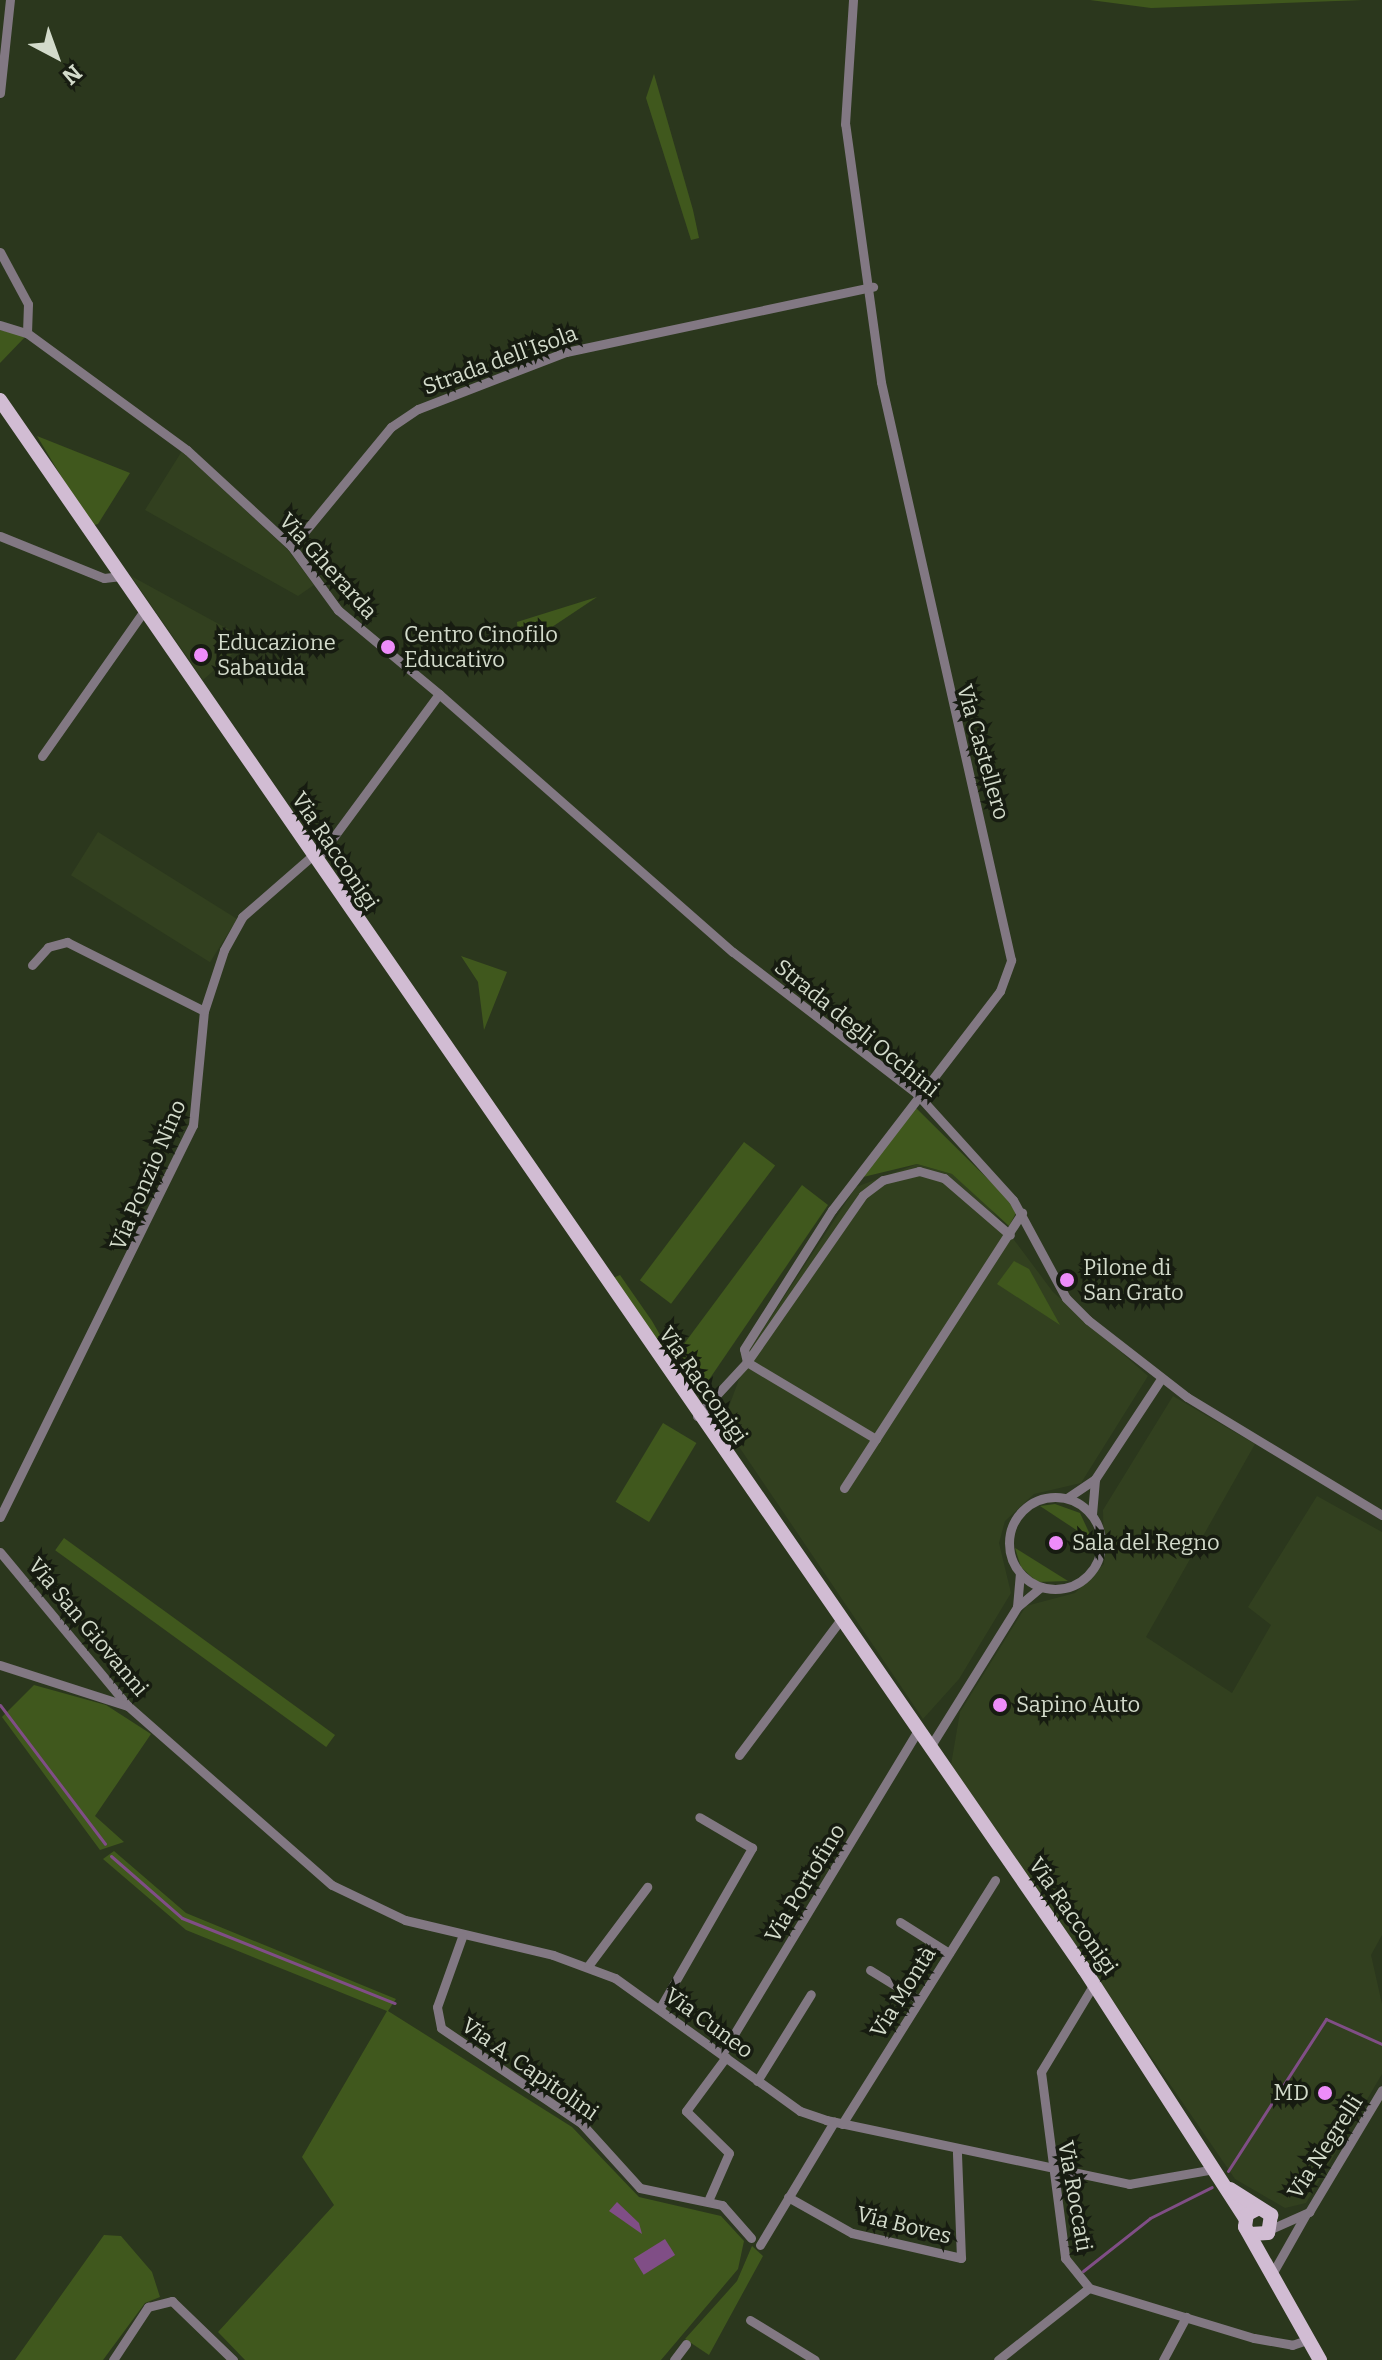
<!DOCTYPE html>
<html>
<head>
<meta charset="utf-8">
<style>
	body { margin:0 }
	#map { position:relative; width:1382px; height:2360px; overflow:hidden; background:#2b371d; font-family:Bitter,serif }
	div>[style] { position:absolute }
	.built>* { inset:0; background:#32401f; transform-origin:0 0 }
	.green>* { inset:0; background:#40581d; transform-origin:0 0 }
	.water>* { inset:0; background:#804e86; transform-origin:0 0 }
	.stream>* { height:3px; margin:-1.5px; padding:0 1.5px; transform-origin:1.5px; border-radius:1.5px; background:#804e86 }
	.street>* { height:9px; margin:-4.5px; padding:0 4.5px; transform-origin:4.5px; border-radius:4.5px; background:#827883 }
	.street>.ring { margin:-4.5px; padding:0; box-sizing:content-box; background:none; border:9px solid #827883; border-radius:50% }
	.primary>* { height:14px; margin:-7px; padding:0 7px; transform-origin:7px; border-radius:7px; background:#d1bcd3 }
	.dots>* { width:22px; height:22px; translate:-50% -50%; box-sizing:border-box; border:4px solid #171c11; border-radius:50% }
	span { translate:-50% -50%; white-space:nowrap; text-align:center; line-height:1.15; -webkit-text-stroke:7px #171c11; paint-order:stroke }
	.street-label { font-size:22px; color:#d3dbcb }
	.poi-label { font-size:22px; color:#d3dbcb }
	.left { translate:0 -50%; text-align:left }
	.right { translate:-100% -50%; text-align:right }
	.north { position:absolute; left:16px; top:16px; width:80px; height:80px; -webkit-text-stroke:6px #171c11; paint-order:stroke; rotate:139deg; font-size:22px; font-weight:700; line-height:32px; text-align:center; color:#d3dbcb }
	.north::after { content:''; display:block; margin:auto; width:28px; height:36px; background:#d3dbcb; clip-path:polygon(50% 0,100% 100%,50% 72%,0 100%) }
</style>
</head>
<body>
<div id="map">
	<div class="built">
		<div style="clip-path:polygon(182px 451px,288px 550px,314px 585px,298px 596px,145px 510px)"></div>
		<div style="clip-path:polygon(131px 576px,195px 611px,248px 640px,203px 680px)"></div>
		<div style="left:98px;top:832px;width:164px;height:51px;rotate:32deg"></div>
		<div style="clip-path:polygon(917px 1164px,952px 1174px,979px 1193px,1053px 1292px,1148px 1376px,1081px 1483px,1034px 1494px,1005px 1521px,999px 1543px,1011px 1593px,959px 1679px,923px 1719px,723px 1423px,750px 1349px,856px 1187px)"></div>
		<div style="clip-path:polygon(1173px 1396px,1255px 1444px,1146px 1637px,1232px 1693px,1271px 1625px,1248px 1607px,1317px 1496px,1382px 1532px,1382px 1935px,1371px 1955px,1382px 2004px,1382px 2074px,1306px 2203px,1285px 2208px,1235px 2179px,951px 1765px,960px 1712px,1026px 1606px,1075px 1593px,1104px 1564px,1103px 1510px)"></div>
	</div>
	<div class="green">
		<div style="clip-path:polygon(1090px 0,1363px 0,1151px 8px)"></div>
		<div style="clip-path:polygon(654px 74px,693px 210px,699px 238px,691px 240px,646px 98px)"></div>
		<div style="clip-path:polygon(0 330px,26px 336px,0 363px)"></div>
		<div style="clip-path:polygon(37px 436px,130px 473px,98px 524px,91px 526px)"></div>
		<div style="clip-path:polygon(597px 597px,549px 629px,518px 633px,517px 622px)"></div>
		<div style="clip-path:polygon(461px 956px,507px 972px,484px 1030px,478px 982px)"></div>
		<div style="clip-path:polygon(912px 1104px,1006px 1197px,1016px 1213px,1009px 1226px,952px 1174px,917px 1164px,859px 1178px)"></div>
		<div style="left:744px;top:1142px;width:39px;height:173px;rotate:37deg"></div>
		<div style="clip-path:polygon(802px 1185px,828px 1205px,706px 1384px,678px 1352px)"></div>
		<div style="clip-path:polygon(1014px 1261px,1029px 1269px,1060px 1325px,997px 1284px)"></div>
		<div style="clip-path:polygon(620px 1275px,652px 1321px,691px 1389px,613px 1278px)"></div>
		<div style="left:663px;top:1423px;width:39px;height:92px;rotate:31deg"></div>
		<div style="clip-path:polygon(1055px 1504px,1080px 1513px,1093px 1541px,1040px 1506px)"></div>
		<div style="left:64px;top:1538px;width:335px;height:15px;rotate:36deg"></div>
		<div style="clip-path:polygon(1015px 1548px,1068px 1581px,1037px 1582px,1021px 1567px)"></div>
		<div style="clip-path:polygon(34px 1685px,106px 1705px,151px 1734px,95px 1816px,124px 1842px,100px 1850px,2px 1717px)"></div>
		<div style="clip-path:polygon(114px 1851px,186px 1913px,396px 1999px,388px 2011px,572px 2127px,639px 2197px,721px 2216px,744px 2241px,738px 2269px,661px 2360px,245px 2360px,218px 2332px,334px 2205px,302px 2157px,387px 2011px,186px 1930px,103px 1859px)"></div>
		<div style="clip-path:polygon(104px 2235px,121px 2236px,152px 2272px,160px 2297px,145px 2303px,103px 2360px,15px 2360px)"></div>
		<div style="clip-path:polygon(752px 2246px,763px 2256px,709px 2355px,685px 2339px,737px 2281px)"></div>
	</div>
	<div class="water">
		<div style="clip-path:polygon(617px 2202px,639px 2223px,642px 2234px,609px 2211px)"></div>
		<div style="left:665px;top:2239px;width:19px;height:37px;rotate:58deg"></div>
	</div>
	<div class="stream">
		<div style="left:0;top:1705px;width:174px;rotate:52.9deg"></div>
		<div style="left:111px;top:1856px;width:94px;rotate:41.1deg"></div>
		<div style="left:182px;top:1918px;width:229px;rotate:21.8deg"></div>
		<div style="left:1228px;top:2171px;width:181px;rotate:-57.2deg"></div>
		<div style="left:1326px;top:2019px;width:61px;rotate:24.1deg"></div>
		<div style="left:1083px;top:2271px;width:85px;rotate:-38.3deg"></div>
		<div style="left:1150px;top:2218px;width:69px;rotate:-26.6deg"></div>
	</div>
	<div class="street">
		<div style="left:0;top:93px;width:94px;rotate:-83.9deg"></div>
		<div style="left:0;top:252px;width:59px;rotate:61.7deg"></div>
		<div style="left:28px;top:304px;width:29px;rotate:92deg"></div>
		<div style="left:0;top:325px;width:28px;rotate:17deg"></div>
		<div style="left:27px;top:333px;width:198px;rotate:36.2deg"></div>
		<div style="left:187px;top:450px;width:143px;rotate:42.7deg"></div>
		<div style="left:292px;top:547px;width:78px;rotate:53.9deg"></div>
		<div style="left:338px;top:610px;width:131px;rotate:39.7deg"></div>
		<div style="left:439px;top:694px;width:207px;rotate:126.4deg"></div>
		<div style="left:0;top:536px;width:112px;rotate:22deg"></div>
		<div style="left:104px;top:578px;width:17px;rotate:-7deg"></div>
		<div style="left:292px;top:547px;width:156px;rotate:-50.5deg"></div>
		<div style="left:391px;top:427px;width:32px;rotate:-34deg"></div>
		<div style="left:418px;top:409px;width:159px;rotate:-21.1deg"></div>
		<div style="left:566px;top:352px;width:314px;rotate:-12deg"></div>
		<div style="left:439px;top:694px;width:391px;rotate:41.3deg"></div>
		<div style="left:733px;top:952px;width:231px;rotate:37.6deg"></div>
		<div style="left:916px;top:1093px;width:144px;rotate:47.8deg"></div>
		<div style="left:1013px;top:1200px;width:111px;rotate:61.6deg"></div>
		<div style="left:1066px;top:1298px;width:31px;rotate:45deg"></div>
		<div style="left:1088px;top:1320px;width:125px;rotate:37.9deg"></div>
		<div style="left:1187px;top:1397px;width:228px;rotate:31.2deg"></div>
		<div style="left:42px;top:756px;width:177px;rotate:-54.9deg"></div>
		<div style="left:32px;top:965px;width:24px;rotate:-48deg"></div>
		<div style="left:48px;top:947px;width:20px;rotate:-15deg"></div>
		<div style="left:67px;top:942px;width:153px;rotate:26.7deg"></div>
		<div style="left:697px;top:1416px;width:74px;rotate:-47.2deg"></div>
		<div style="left:747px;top:1362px;width:13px;rotate:-103deg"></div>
		<div style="left:744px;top:1349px;width:165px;rotate:-57.7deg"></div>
		<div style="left:832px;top:1210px;width:276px;rotate:-52.5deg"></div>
		<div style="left:1000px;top:991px;width:33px;rotate:-70deg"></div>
		<div style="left:1011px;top:960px;width:592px;rotate:-102.68deg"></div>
		<div style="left:881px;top:382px;width:260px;rotate:-97.9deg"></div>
		<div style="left:845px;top:124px;width:124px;rotate:-86.3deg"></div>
		<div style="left:876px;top:1439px;width:150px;rotate:-149.2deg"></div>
		<div style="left:747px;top:1362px;width:203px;rotate:-55.2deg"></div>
		<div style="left:863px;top:1195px;width:25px;rotate:-37deg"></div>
		<div style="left:883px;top:1180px;width:37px;rotate:-14deg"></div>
		<div style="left:919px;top:1171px;width:26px;rotate:16deg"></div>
		<div style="left:944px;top:1178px;width:87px;rotate:40.8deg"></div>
		<div style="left:844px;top:1488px;width:328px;rotate:-57.1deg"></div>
		<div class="ring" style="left:1009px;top:1497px;width:83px;height:83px"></div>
		<div style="left:1067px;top:1498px;width:34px;rotate:-34deg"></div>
		<div style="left:1095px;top:1479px;width:120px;rotate:-56.6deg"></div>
		<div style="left:1092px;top:1514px;width:35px;rotate:-85deg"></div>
		<div style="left:0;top:1517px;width:437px;rotate:-63.8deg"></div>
		<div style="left:193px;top:1125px;width:115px;rotate:-84.5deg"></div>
		<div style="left:204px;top:1011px;width:64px;rotate:-71.8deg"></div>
		<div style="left:224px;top:950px;width:38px;rotate:-61deg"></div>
		<div style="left:242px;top:917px;width:93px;rotate:-41.1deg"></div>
		<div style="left:0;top:1552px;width:200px;rotate:50.3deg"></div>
		<div style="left:128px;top:1706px;width:271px;rotate:41.3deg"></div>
		<div style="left:332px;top:1885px;width:81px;rotate:25.6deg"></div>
		<div style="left:405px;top:1920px;width:152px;rotate:13.3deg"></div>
		<div style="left:553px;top:1955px;width:66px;rotate:20.4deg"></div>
		<div style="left:615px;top:1978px;width:228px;rotate:35.7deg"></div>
		<div style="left:800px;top:2111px;width:28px;rotate:19deg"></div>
		<div style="left:826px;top:2120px;width:310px;rotate:11.9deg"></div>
		<div style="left:1129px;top:2184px;width:86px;rotate:-10deg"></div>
		<div style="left:1017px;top:1607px;width:33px;rotate:-85deg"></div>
		<div style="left:0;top:1665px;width:134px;rotate:17.8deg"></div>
		<div style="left:930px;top:1747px;width:165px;rotate:-58.1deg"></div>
		<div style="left:1017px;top:1607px;width:31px;rotate:-40deg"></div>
		<div style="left:739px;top:1755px;width:170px;rotate:-53.1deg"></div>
		<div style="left:900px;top:1922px;width:58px;rotate:32.3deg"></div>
		<div style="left:462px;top:1937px;width:74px;rotate:109.7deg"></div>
		<div style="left:437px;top:2007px;width:21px;rotate:79deg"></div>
		<div style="left:441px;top:2028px;width:171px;rotate:34.2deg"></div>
		<div style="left:582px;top:2124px;width:86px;rotate:47.8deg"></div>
		<div style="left:640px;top:2188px;width:84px;rotate:11.7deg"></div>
		<div style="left:722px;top:2205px;width:44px;rotate:48.7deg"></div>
		<div style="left:588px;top:1966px;width:99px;rotate:-53.2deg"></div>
		<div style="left:870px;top:1970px;width:57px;rotate:31.5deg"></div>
		<div style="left:1094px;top:1984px;width:103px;rotate:121.1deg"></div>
		<div style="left:1041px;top:2072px;width:188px;rotate:82.6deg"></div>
		<div style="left:1065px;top:2258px;width:38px;rotate:51deg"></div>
		<div style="left:1089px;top:2288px;width:172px;rotate:16.9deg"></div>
		<div style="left:1254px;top:2338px;width:39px;rotate:10deg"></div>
		<div style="left:1292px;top:2345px;width:18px;rotate:-19deg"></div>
		<div style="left:660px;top:2008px;width:185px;rotate:-60.1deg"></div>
		<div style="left:752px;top:1848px;width:61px;rotate:-149.7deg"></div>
		<div style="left:722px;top:2054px;width:378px;rotate:-58.8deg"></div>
		<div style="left:757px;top:2081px;width:102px;rotate:-58.2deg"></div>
		<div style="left:842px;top:2124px;width:288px;rotate:-57.9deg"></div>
		<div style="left:788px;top:2197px;width:73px;rotate:29.4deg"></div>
		<div style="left:852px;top:2233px;width:112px;rotate:12.9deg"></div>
		<div style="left:961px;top:2258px;width:106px;rotate:-92.2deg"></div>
		<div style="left:708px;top:2201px;width:52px;rotate:-66.4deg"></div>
		<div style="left:729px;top:2153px;width:60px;rotate:-135.7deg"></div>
		<div style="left:686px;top:2111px;width:67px;rotate:-53.5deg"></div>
		<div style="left:1271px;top:2229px;width:42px;rotate:-24.1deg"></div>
		<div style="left:1309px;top:2212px;width:142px;rotate:-59.1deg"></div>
		<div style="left:760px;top:2245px;width:144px;rotate:-59deg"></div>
		<div style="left:1272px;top:2274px;width:69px;rotate:-60.5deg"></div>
		<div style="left:750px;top:2320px;width:76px;rotate:31.6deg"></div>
		<div style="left:113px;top:2360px;width:64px;rotate:-56.6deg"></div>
		<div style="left:148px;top:2307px;width:25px;rotate:-14deg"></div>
		<div style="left:172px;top:2301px;width:85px;rotate:44deg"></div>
		<div style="left:674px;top:2360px;width:20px;rotate:-53deg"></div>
		<div style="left:998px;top:2360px;width:116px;rotate:-38.4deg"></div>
		<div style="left:1163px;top:2360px;width:49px;rotate:-61.9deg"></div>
	</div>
	<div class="primary">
		<div style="left:0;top:400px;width:1907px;rotate:55.36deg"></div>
		<div style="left:1084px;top:1969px;width:297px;rotate:57.1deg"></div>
		<div style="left:1230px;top:2189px;width:49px;rotate:32.4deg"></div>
		<div style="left:1271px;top:2215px;width:18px;rotate:99deg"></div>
		<div style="left:1268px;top:2233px;width:18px;rotate:177deg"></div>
		<div style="left:1259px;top:2208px;width:13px;rotate:153deg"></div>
		<div style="left:1247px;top:2214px;width:13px;rotate:99deg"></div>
		<div style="left:1245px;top:2227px;width:153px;rotate:60.6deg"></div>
	</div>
	<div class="dots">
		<div style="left:388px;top:647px;background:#ed8cf9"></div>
		<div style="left:201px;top:655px;background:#ed8cf9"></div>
		<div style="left:1067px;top:1280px;background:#ed8cf9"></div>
		<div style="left:1056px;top:1543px;background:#ed8cf9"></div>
		<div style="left:1000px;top:1705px;background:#ed8cf9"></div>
		<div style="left:1325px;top:2093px;background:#ed8cf9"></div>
	</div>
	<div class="street-label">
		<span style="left:500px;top:360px;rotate:-20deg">Strada dell'Isola</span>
		<span style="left:328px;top:566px;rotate:48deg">Via Gherarda</span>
		<span style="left:983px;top:752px;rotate:74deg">Via Castellero</span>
		<span style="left:335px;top:851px;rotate:56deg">Via Racconigi</span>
		<span style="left:857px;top:1028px;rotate:39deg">Strada degli Occhini</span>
		<span style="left:148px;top:1175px;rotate:-67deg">Via Ponzio Nino</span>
		<span style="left:703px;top:1385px;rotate:55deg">Via Racconigi</span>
		<span style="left:88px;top:1627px;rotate:50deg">Via San Giovanni</span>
		<span style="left:805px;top:1883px;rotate:-59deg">Via Portofino</span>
		<span style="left:1073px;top:1916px;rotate:55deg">Via Racconigi</span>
		<span style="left:903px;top:1992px;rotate:-58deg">Via Montà</span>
		<span style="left:709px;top:2023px;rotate:36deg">Via Cuneo</span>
		<span style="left:530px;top:2069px;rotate:35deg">Via A. Capitolini</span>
		<span style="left:1325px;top:2147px;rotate:-57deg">Via Negrelli</span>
		<span style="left:1075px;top:2196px;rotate:80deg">Via Roccati</span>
		<span style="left:904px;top:2225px;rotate:14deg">Via Boves</span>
	</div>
	<div class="poi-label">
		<span class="left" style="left:404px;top:647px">Centro Cinofilo<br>Educativo</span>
		<span class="left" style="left:217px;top:655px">Educazione<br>Sabauda</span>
		<span class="left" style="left:1083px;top:1280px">Pilone di<br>San Grato</span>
		<span class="left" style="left:1072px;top:1543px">Sala del Regno</span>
		<span class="left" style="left:1016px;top:1705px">Sapino Auto</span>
		<span class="right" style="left:1309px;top:2093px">MD</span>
	</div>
	<div class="north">N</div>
</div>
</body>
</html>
